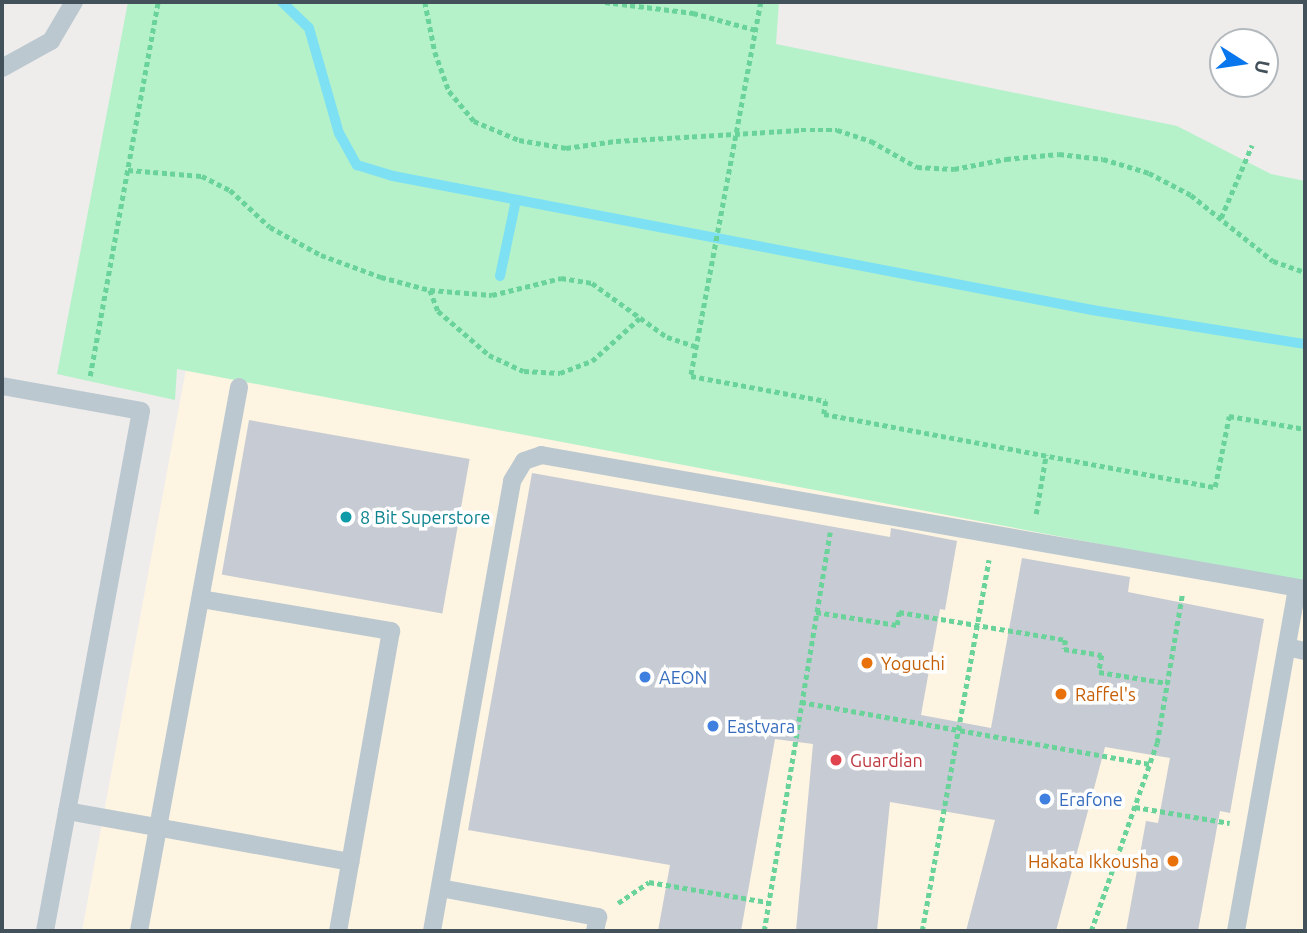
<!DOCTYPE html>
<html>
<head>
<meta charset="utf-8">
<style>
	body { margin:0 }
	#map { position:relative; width:1307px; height:933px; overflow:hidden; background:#efecec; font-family:Ubuntu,sans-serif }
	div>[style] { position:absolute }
	.commercial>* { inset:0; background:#fdf4e2 }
	.green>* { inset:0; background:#b5f2ca }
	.stream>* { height:10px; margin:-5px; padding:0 5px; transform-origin:5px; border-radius:5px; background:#7de0f3 }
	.building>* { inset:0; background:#c7cbd3; transform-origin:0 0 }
	.path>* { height:4.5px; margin-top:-2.25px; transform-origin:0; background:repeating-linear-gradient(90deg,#6ad39a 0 5px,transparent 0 8.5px) }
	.lane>* { height:18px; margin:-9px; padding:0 9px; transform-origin:9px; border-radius:9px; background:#bbc8d0 }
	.dots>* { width:19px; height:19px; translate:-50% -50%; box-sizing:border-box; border:4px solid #fff; border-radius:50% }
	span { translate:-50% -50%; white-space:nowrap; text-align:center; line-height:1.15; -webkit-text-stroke:7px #fff; paint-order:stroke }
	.culture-label { font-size:18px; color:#0d838f }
	.left { translate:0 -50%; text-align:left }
	.food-label { font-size:18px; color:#c56008 }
	.right { translate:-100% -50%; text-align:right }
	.shop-label { font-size:18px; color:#366cbe }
	.health-label { font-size:18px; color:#be3a42 }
	.frame { position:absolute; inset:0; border:4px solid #43515b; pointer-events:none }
	.north { position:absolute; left:1209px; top:28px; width:70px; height:70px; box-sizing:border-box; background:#fff; border:2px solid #b4b9bd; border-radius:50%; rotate:102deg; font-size:19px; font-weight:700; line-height:28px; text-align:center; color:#43515b }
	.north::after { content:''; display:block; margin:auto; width:24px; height:32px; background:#0876ed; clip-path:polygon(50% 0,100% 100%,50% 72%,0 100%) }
</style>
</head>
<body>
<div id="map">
	<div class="commercial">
		<div style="clip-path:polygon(196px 315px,1305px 522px,1305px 931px,82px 931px)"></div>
	</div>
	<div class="green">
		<div style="clip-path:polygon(128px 2px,779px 2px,776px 44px,1177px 126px,1271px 174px,1305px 181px,1305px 583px,177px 369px,175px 400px,57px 374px)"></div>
	</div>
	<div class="stream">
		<div style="left:282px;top:2px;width:37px;rotate:44deg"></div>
		<div style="left:309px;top:28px;width:109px;rotate:74.1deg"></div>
		<div style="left:339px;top:133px;width:37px;rotate:61deg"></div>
		<div style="left:357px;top:165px;width:38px;rotate:17deg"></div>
		<div style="left:393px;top:176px;width:712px;rotate:10.85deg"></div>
		<div style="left:1092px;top:310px;width:216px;rotate:9.1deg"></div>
		<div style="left:500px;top:276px;width:78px;rotate:-78.1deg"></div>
	</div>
	<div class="building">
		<div style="left:249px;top:420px;width:224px;height:157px;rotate:10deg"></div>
		<div style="clip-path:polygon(532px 473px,890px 537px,891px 528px,957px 541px,945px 610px,940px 609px,921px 715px,991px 728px,1022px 558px,1130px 577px,1128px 592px,1264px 619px,1230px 813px,1220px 811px,1198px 931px,1126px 931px,1146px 821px,1158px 823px,1170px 758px,1105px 747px,1056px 931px,966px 931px,995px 820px,890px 802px,877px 931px,796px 931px,813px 744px,775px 739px,741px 931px,658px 931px,670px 865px,468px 830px)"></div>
	</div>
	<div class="path">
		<div style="left:425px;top:2px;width:51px;rotate:78.7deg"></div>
		<div style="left:435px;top:52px;width:41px;rotate:70.3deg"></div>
		<div style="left:449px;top:91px;width:39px;rotate:50deg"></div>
		<div style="left:474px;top:121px;width:49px;rotate:22.9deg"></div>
		<div style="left:519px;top:140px;width:48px;rotate:9.7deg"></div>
		<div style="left:566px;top:148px;width:50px;rotate:-8deg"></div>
		<div style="left:616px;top:141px;width:185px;rotate:-3.4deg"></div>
		<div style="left:801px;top:130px;width:36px"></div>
		<div style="left:837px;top:130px;width:36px;rotate:18deg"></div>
		<div style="left:871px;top:141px;width:53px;rotate:29.5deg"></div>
		<div style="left:917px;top:167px;width:37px;rotate:3deg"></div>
		<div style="left:954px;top:169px;width:53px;rotate:-10.9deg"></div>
		<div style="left:1006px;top:159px;width:53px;rotate:-5.4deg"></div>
		<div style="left:1059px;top:154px;width:44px;rotate:6.5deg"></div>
		<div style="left:1103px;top:159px;width:48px;rotate:16.9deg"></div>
		<div style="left:1149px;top:173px;width:47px;rotate:27.6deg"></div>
		<div style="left:1191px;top:195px;width:105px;rotate:38.8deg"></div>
		<div style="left:1273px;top:261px;width:34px;rotate:19deg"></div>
		<div style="left:605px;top:2px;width:89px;rotate:7.1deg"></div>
		<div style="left:693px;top:13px;width:65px;rotate:15.1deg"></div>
		<div style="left:761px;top:2px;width:380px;rotate:100.6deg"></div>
		<div style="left:691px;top:376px;width:137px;rotate:10.5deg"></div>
		<div style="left:826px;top:401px;width:13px;rotate:99deg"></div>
		<div style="left:824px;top:414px;width:398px;rotate:10.6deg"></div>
		<div style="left:1215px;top:487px;width:72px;rotate:-78.8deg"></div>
		<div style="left:1229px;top:416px;width:77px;rotate:9.7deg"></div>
		<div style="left:128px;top:170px;width:74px;rotate:4.6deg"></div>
		<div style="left:202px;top:176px;width:31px;rotate:27deg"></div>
		<div style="left:230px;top:190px;width:54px;rotate:42.8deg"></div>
		<div style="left:270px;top:227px;width:58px;rotate:28.8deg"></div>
		<div style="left:321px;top:255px;width:64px;rotate:20.1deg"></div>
		<div style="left:381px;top:277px;width:51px;rotate:14.9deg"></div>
		<div style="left:430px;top:290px;width:62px;rotate:4.6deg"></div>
		<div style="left:492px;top:295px;width:71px;rotate:-13.8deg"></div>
		<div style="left:561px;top:278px;width:31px;rotate:9deg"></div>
		<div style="left:592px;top:283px;width:92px;rotate:35.8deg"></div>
		<div style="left:667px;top:337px;width:32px;rotate:18deg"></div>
		<div style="left:1221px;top:218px;width:79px;rotate:-67deg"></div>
		<div style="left:430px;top:290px;width:22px;rotate:69deg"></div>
		<div style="left:438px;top:311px;width:67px;rotate:40.8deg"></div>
		<div style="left:489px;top:355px;width:38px;rotate:25deg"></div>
		<div style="left:524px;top:371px;width:36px;rotate:3deg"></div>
		<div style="left:560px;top:373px;width:34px;rotate:-21deg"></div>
		<div style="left:592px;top:361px;width:64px;rotate:-41.9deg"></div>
		<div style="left:90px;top:376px;width:380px;rotate:-79.7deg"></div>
		<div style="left:1036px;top:514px;width:60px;rotate:-80.4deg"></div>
		<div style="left:816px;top:612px;width:82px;rotate:9.1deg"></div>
		<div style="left:897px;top:625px;width:13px;rotate:-81deg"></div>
		<div style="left:899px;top:612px;width:169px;rotate:9.5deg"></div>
		<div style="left:1066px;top:640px;width:9px;rotate:103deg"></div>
		<div style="left:1064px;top:649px;width:38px;rotate:9deg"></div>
		<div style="left:1102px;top:655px;width:17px;rotate:100deg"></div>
		<div style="left:1099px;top:672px;width:69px;rotate:9.2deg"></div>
		<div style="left:801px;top:702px;width:354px;rotate:10.1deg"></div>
		<div style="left:1135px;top:807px;width:96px;rotate:9.6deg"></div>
		<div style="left:618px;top:903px;width:37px;rotate:-34deg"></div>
		<div style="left:649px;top:882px;width:120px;rotate:9.6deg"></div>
		<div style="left:764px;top:931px;width:404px;rotate:-80.6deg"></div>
		<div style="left:922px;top:931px;width:377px;rotate:-79.8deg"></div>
		<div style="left:1091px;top:931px;width:199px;rotate:-70.7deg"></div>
		<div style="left:1157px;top:743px;width:150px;rotate:-80.4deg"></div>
	</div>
	<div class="lane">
		<div style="left:2px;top:68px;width:56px;rotate:-28.9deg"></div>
		<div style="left:51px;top:41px;width:45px;rotate:-59.5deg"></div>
		<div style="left:2px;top:386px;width:141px;rotate:10.2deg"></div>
		<div style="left:141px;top:411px;width:529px;rotate:100.46deg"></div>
		<div style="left:201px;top:599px;width:193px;rotate:9.6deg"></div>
		<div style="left:391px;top:631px;width:305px;rotate:100deg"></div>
		<div style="left:1287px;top:647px;width:18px;rotate:13deg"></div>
		<div style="left:67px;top:811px;width:288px;rotate:10.2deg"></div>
		<div style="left:440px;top:888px;width:161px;rotate:10.4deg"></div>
		<div style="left:598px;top:917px;width:14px;rotate:102deg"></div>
		<div style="left:139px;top:931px;width:553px;rotate:-79.58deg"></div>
		<div style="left:432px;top:931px;width:457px;rotate:-79.9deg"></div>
		<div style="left:512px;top:481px;width:23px;rotate:-59deg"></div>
		<div style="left:524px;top:461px;width:18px;rotate:-19deg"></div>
		<div style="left:541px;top:455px;width:776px;rotate:9.95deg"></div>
		<div style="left:1236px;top:931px;width:347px;rotate:-79.9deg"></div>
	</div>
	<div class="dots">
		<div style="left:346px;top:517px;background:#0f9aa8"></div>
		<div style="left:867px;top:663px;background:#e8710a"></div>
		<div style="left:645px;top:677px;background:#3f7fe0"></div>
		<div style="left:1061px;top:694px;background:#e8710a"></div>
		<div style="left:713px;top:726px;background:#3f7fe0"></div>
		<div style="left:836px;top:760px;background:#e0444e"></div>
		<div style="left:1045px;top:799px;background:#3f7fe0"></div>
		<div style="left:1173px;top:861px;background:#e8710a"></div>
	</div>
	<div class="culture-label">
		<span class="left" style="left:360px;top:517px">8 Bit Superstore</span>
	</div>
	<div class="food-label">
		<span class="left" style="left:881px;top:663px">Yoguchi</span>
		<span class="left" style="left:1075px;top:694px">Raffel's</span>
		<span class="right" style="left:1159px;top:861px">Hakata Ikkousha</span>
	</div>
	<div class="shop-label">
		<span class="left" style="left:659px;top:677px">AEON</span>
		<span class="left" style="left:727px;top:726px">Eastvara</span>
		<span class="left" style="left:1059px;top:799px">Erafone</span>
	</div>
	<div class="health-label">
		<span class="left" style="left:850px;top:760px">Guardian</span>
	</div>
	<div class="frame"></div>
	<div class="north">U</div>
</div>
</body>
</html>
